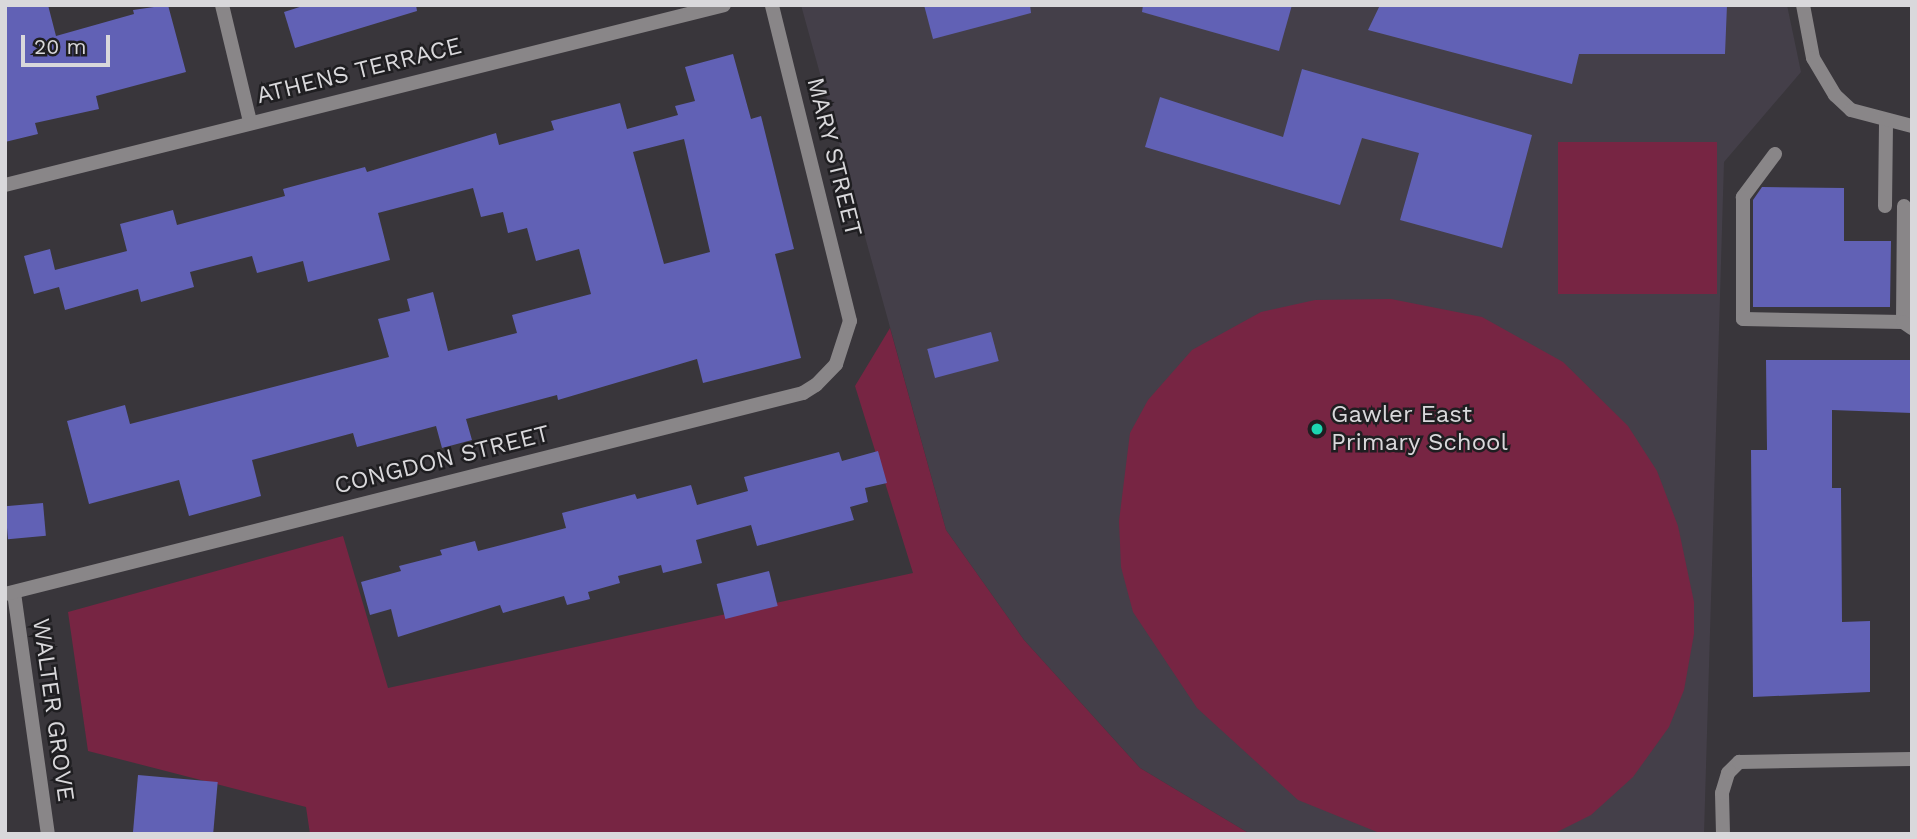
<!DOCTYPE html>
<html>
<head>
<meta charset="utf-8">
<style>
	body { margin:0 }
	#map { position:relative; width:1917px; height:839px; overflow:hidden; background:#39363b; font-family:"Work Sans",sans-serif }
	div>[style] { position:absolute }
	.built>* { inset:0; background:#443f49 }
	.green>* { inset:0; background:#772543; transform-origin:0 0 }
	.building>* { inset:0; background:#6161b5; transform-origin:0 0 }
	.service>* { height:14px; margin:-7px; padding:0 7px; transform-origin:7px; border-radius:7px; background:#898688 }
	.minor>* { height:14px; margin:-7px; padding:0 7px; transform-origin:7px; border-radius:7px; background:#898688 }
	.dots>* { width:19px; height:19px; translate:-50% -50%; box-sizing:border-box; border:4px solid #1f1e21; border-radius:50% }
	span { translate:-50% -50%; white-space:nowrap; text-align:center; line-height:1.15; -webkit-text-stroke:5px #1f1e21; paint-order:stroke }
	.street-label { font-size:24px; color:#d9d8db }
	.poi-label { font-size:24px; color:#d9d8db }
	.left { translate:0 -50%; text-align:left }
	.frame { position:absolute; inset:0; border:7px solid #d9d8db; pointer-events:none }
	.scale { position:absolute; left:21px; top:35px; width:89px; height:32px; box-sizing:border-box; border:4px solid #d9d8db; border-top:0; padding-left:9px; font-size:21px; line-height:24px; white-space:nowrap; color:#d9d8db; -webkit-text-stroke:5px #1f1e21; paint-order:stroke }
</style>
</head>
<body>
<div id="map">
	<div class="built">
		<div style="clip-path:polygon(801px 5px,1787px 5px,1801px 72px,1724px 162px,1704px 834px,1250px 834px,1140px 768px,1024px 640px,946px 530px)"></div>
	</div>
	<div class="green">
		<div style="left:1558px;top:142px;width:159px;height:152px"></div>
		<div style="clip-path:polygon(1391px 299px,1482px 317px,1563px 362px,1628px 426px,1657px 471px,1678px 526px,1694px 602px,1694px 634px,1684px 690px,1669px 727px,1633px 777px,1591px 815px,1553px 834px,1382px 834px,1298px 800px,1197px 708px,1133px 612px,1121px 567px,1119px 521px,1130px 433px,1148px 400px,1192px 350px,1261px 312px,1315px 300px)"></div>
		<div style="clip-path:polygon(890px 328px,946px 530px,1024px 640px,1140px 768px,1250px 834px,310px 834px,306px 807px,88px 751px,68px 612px,343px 536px,388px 688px,913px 573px,855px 386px)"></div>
	</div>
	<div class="building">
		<div style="clip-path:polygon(5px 5px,48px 5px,56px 36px,134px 14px,133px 10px,168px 5px,186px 72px,96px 96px,99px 109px,35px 123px,38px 134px,5px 142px)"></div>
		<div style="clip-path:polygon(306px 5px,416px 5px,417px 11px,295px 48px,284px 12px)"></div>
		<div style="clip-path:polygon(924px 5px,1030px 5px,1031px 13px,933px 39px)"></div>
		<div style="clip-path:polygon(1143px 5px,1292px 5px,1279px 51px,1142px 12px)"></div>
		<div style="clip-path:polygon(1380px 5px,1727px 5px,1725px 54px,1579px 54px,1572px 84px,1368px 30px)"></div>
		<div style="clip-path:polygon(evenodd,733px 54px,751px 119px,761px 116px,794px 249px,775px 254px,801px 358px,703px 383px,697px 359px,558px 400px,557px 395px,466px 419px,472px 440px,442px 448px,436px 426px,357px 447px,353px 433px,252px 460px,261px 496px,189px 516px,179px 480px,89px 504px,67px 421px,125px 405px,130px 424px,389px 357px,378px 319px,410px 311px,407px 299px,433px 292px,448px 351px,517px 333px,512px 315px,591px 294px,579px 249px,536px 261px,527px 228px,508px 233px,503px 212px,481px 217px,473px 188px,378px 213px,390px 260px,308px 282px,303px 261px,257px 273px,252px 256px,190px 272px,194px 287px,141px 302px,138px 289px,65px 310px,59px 287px,34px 294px,24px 256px,50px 249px,55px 270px,127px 251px,120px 224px,173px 210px,177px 225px,285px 196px,283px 189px,365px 167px,367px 172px,496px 133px,499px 145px,554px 130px,551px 121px,620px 103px,627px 129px,678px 115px,675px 106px,695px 101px,685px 67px,733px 54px,684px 139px,710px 252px,664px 264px,633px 152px,684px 139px)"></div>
		<div style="clip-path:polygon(1302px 69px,1532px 135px,1502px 248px,1400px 220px,1419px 153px,1362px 138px,1340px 205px,1145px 147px,1160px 97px,1283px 137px)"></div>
		<div style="clip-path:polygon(1762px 187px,1844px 188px,1844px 241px,1891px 241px,1890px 307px,1753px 307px,1753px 200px)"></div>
		<div style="left:991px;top:332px;width:30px;height:66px;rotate:75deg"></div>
		<div style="clip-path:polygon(1766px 360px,1912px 360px,1912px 413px,1832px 410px,1832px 488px,1841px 488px,1842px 622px,1870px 621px,1870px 692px,1753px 697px,1751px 450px,1767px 450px)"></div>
		<div style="clip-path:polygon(878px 451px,887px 483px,865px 488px,868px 502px,850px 507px,854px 520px,757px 546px,751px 525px,696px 540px,702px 563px,663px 573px,661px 565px,618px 576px,620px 583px,588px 592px,590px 599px,567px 605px,564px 596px,503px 613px,500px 605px,398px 637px,391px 609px,370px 615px,361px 582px,401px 571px,399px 566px,442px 555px,440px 550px,475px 541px,478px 551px,566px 528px,562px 513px,635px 494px,637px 499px,691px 485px,697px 505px,748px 491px,744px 477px,839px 452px,842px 461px)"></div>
		<div style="left:43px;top:503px;width:33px;height:38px;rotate:85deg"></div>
		<div style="left:769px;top:571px;width:36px;height:54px;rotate:76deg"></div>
		<div style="left:138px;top:775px;width:80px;height:59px;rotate:5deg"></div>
	</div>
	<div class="service">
		<div style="left:1775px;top:154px;width:54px;rotate:126.7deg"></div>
		<div style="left:1743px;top:197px;width:122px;rotate:90deg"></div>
		<div style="left:1743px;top:319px;width:160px;rotate:1.1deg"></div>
		<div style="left:1885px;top:206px;width:84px;rotate:-89.3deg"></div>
		<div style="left:1904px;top:206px;width:116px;rotate:90.5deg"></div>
		<div style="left:1903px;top:322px;width:11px;rotate:34deg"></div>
	</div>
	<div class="minor">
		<div style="left:222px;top:5px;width:120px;rotate:76.5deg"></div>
		<div style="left:1803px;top:5px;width:54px;rotate:79.3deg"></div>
		<div style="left:1813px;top:58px;width:43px;rotate:59.3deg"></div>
		<div style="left:1835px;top:95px;width:22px;rotate:43deg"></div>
		<div style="left:1851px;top:110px;width:63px;rotate:14.7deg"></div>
		<div style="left:5px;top:185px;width:741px;rotate:-14.05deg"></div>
		<div style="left:14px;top:593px;width:243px;rotate:82deg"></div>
		<div style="left:5px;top:594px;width:823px;rotate:-14.14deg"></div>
		<div style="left:803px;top:393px;width:15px;rotate:-32deg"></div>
		<div style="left:816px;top:385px;width:29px;rotate:-46deg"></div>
		<div style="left:836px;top:364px;width:45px;rotate:-72deg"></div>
		<div style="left:850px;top:321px;width:325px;rotate:-103.9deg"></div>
		<div style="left:1723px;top:834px;width:41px;rotate:-91.4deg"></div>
		<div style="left:1722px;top:793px;width:21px;rotate:-73deg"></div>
		<div style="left:1728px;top:773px;width:16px;rotate:-45deg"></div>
		<div style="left:1739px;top:762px;width:173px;rotate:-1deg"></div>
	</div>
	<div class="dots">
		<div style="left:1317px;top:429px;background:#1cd5b1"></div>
	</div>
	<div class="street-label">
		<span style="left:359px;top:71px;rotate:-14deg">ATHENS TERRACE</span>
		<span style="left:834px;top:157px;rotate:76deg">MARY STREET</span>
		<span style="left:442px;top:460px;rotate:-14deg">CONGDON STREET</span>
		<span style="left:53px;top:710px;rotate:82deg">WALTER GROVE</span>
	</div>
	<div class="poi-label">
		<span class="left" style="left:1331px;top:429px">Gawler East<br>Primary School</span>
	</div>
	<div class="frame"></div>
	<div class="scale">20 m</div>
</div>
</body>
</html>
